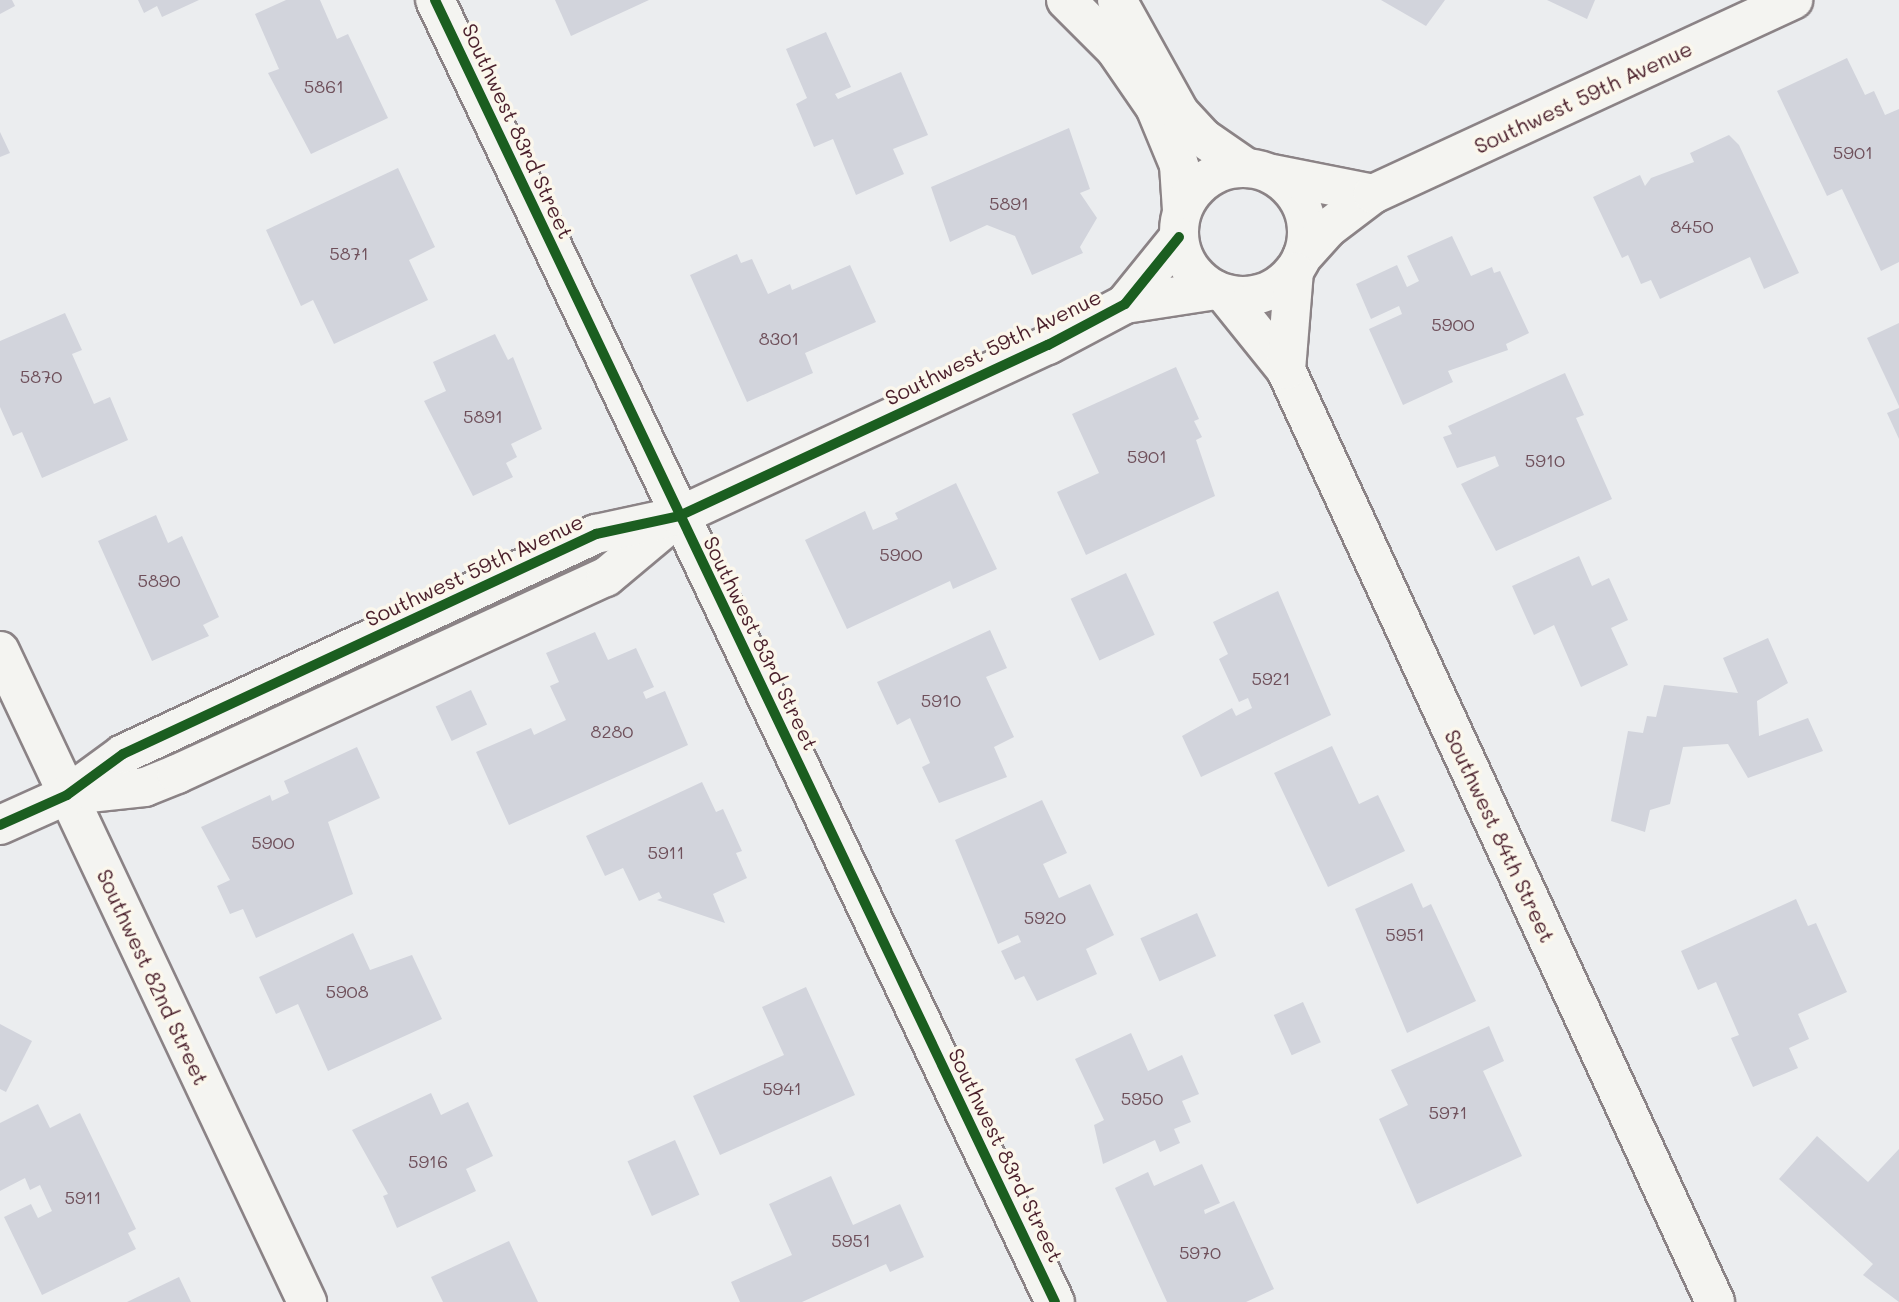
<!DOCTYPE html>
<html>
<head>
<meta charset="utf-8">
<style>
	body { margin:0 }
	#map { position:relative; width:1899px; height:1302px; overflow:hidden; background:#ebedef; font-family:Mali,sans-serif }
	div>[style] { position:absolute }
	.building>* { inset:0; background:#d2d4dc; transform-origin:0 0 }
	.roads { filter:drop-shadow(2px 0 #8b8386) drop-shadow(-2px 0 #8b8386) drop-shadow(0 2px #8b8386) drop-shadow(0 -2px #8b8386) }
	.minor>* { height:38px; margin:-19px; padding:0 19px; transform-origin:19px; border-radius:19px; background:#f4f4f1 }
	.minor>.ring { margin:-19px; padding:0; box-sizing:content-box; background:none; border:38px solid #f4f4f1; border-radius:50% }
	.cycleway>* { height:10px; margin:-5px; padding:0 5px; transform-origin:5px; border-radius:5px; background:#1b5e20 }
	span { translate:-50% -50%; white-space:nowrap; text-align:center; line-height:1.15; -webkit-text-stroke:7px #fbf7ec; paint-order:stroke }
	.number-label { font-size:18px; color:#6f505b }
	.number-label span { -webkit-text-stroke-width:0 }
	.street-label { font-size:21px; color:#4a1f2b }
</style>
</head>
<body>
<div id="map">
	<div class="building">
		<div style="clip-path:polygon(0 0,12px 0,15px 6px,0 14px)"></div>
		<div style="clip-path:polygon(138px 0,199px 0,162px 17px,157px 6px,144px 13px)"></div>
		<div style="clip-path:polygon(286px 0,320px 0,337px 39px,348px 34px,388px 118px,311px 154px,268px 73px,279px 69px,255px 14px)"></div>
		<div style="clip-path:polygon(555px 0,649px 0,571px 36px)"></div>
		<div style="clip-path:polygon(1381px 0,1445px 0,1426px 26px)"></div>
		<div style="clip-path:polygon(1547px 0,1595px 0,1587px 19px)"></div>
		<div style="clip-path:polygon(826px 32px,851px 87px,835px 94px,838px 99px,901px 72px,928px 135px,893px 149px,904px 174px,856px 195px,833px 139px,814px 147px,796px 104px,807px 98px,786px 49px)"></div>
		<div style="clip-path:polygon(1847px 58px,1865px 95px,1874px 91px,1885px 115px,1899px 109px,1899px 262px,1881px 271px,1842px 189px,1827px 196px,1777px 91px)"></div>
		<div style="clip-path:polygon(1069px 128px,1090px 189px,1080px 193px,1097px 218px,1080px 247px,1083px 253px,1032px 275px,1015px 236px,987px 225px,950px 242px,931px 187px)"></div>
		<div style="clip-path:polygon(0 132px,10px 153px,0 157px)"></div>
		<div style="clip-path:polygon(1729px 135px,1739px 145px,1799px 273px,1764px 289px,1750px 257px,1660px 299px,1651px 280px,1641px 284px,1628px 255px,1622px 258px,1593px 197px,1640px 175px,1645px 186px,1651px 178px,1694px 162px,1690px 153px)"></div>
		<div style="clip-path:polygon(398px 168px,435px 247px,409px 260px,428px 300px,334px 344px,313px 300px,301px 306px,266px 230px)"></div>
		<div style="clip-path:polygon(1452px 236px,1471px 276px,1492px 267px,1494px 273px,1500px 271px,1529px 333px,1506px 344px,1508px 350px,1448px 371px,1453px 382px,1403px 405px,1369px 329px,1402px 314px,1399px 306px,1371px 319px,1356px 284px,1397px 265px,1407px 287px,1419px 281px,1407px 256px)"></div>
		<div style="clip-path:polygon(737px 254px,741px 263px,752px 259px,768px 294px,790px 284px,792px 290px,850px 265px,876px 322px,805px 353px,813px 373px,747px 402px,690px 275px)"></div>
		<div style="clip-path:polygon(65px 313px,82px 350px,72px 354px,94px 404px,110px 397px,128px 440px,42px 478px,22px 432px,13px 436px,0 407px,0 341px)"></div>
		<div style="clip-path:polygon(1899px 323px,1899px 406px,1867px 338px)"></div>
		<div style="clip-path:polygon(495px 334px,508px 360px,513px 357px,542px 429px,511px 444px,517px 457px,506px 463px,513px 477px,473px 496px,424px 401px,446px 391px,433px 362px)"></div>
		<div style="clip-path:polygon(1176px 367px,1199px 419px,1194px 421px,1202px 437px,1196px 440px,1215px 496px,1086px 555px,1057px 492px,1099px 473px,1072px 414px)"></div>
		<div style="clip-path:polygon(1565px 373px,1584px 415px,1576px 418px,1612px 499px,1496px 551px,1461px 484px,1499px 466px,1495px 456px,1457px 468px,1443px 437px,1452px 434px,1448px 426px)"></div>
		<div style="clip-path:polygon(1899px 408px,1899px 439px,1887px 413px)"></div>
		<div style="clip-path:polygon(956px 483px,997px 569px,953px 589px,950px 581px,847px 629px,805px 540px,865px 511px,873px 530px,898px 519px,895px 513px)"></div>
		<div style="clip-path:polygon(156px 515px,168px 543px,182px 536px,219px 617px,203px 625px,209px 636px,152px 661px,98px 541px)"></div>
		<div style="clip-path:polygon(1579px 556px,1592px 586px,1609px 578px,1628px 620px,1611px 628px,1628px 665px,1581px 687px,1554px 625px,1534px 635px,1512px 586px)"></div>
		<div style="left:1126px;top:573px;width:68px;height:61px;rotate:65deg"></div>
		<div style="clip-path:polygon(1278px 591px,1331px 715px,1201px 777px,1182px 736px,1232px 708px,1236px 716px,1252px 708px,1248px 698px,1239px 702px,1219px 659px,1228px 654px,1213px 622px)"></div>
		<div style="clip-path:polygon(990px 630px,1007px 668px,986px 677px,1014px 737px,994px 747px,1007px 777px,939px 803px,922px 767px,930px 763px,910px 718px,897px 725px,877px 682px)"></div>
		<div style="clip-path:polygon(595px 632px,608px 660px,636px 648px,654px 687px,643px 692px,646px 699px,665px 691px,688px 745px,509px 825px,476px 752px,531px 728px,534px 735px,566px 720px,550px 686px,559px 682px,546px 653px)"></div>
		<div style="clip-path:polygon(1768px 638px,1788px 683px,1757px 701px,1759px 736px,1808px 718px,1823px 751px,1748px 778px,1728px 744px,1683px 747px,1670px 804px,1650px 810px,1645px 832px,1611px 821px,1628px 731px,1643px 733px,1647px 716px,1656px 717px,1664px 685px,1738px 693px,1723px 658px)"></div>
		<div style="left:471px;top:690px;width:38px;height:39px;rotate:65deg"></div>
		<div style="clip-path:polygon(1332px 746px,1359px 804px,1378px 795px,1405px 851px,1328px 887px,1274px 773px)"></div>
		<div style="clip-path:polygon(357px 747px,380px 798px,328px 822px,353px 894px,256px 938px,243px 909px,230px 914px,217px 886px,230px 880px,201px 827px,270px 795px,272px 801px,289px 793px,284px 781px)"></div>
		<div style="clip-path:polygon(702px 782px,716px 812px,723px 809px,742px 851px,736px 853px,747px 878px,713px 894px,725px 923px,657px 900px,662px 898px,659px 892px,639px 901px,623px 868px,605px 876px,586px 836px)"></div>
		<div style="clip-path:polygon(1042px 800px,1067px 853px,1043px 864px,1059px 898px,1090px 884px,1114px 935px,1086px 949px,1097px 974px,1037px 1001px,1024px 976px,1015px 980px,1001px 951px,1021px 942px,1018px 935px,998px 944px,955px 840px)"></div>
		<div style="clip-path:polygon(1412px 883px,1423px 908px,1431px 904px,1476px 1001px,1407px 1033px,1355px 909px)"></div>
		<div style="clip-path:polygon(1796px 899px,1808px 926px,1816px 923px,1847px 992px,1798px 1014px,1809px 1039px,1789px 1048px,1798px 1068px,1753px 1087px,1731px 1038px,1739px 1035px,1716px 982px,1698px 990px,1681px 951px)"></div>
		<div style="left:1197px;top:913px;width:47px;height:62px;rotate:66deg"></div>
		<div style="clip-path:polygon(353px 933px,370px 970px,412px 955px,442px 1019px,328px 1071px,298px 1004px,276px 1014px,259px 977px)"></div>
		<div style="clip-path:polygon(806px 987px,855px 1095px,720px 1155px,693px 1096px,784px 1055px,762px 1007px)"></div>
		<div style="left:1303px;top:1002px;width:44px;height:32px;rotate:66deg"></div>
		<div style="clip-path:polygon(0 1024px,32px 1041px,6px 1092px,0 1089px)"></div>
		<div style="clip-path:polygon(1489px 1026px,1504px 1061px,1483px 1071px,1522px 1156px,1417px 1204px,1379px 1119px,1408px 1105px,1391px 1070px)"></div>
		<div style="clip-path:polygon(1131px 1033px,1148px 1071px,1182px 1055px,1199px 1094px,1182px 1101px,1191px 1122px,1174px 1129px,1180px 1143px,1160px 1152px,1155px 1140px,1103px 1164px,1094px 1125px,1104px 1120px,1075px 1059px)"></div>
		<div style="clip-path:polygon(431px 1093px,441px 1115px,468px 1102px,493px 1156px,466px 1169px,476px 1191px,397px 1228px,383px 1196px,388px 1194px,352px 1130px)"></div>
		<div style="clip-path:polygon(38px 1104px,50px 1128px,80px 1113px,136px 1229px,128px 1233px,136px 1249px,42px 1295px,4px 1217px,31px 1204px,38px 1218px,52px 1211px,40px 1185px,30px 1190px,25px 1178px,0 1191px,0 1123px)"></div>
		<div style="clip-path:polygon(1817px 1136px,1868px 1182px,1899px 1149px,1899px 1302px,1863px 1275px,1873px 1264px,1779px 1179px)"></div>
		<div style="left:675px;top:1140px;width:60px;height:52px;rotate:66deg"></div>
		<div style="clip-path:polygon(1202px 1164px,1220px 1203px,1204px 1210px,1205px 1214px,1234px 1201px,1274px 1289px,1246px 1302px,1167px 1302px,1115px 1188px,1148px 1172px,1154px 1186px)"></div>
		<div style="clip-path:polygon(831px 1176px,853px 1225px,900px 1204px,924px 1257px,890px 1272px,886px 1264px,802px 1302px,740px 1302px,731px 1282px,792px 1255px,769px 1204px)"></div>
		<div style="clip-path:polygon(509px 1241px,538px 1302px,443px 1302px,431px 1277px)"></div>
		<div style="clip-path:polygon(179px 1277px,191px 1302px,127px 1302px)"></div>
	</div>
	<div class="roads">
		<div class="minor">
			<div style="left:435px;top:0;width:1442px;rotate:64.54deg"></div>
			<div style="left:1066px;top:0;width:69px;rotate:45deg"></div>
			<div style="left:1115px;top:49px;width:70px;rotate:55.4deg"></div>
			<div style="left:1155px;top:107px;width:63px;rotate:67.5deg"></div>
			<div style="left:1179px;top:165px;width:45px;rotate:86.2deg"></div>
			<div style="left:1117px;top:0;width:129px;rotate:60.9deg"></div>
			<div style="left:1180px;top:113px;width:34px;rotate:47deg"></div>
			<div style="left:1203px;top:138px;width:51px;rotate:34.6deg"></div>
			<div class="ring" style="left:1179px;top:168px;width:90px;height:90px"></div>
			<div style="left:1272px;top:174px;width:103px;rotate:11.2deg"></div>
			<div style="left:1302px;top:257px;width:38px;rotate:-48deg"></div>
			<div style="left:1327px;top:229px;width:58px;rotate:-37.3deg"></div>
			<div style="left:1373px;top:194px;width:463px;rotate:-24.8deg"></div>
			<div style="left:1225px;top:294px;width:97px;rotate:51.2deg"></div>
			<div style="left:1286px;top:370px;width:1026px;rotate:65.28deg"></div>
			<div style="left:1125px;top:304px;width:92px;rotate:-8.7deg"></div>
			<div style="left:1286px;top:370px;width:99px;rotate:-85.4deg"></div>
			<div style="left:0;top:651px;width:720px;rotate:64.75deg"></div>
			<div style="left:70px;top:795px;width:75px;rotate:-6.1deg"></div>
			<div style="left:145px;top:787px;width:35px;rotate:-22deg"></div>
			<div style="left:177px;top:774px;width:472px;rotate:-24.7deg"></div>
			<div style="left:606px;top:577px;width:89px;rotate:-40deg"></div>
			<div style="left:0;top:825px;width:73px;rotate:-24.1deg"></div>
			<div style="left:67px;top:795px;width:69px;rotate:-36.2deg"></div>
			<div style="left:123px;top:754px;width:522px;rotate:-24.94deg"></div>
			<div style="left:596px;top:534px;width:85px;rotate:-12.2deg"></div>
			<div style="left:679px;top:516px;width:407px;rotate:-24.9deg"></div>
			<div style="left:1048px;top:345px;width:87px;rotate:-28deg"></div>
			<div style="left:1125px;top:304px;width:86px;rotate:-51.1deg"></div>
		</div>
	</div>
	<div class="cycleway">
		<div style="left:435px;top:0;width:1442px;rotate:64.54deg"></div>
		<div style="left:0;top:825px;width:73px;rotate:-24.1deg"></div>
		<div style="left:67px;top:795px;width:69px;rotate:-36.2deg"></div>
		<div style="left:123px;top:754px;width:522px;rotate:-24.94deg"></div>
		<div style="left:596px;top:534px;width:85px;rotate:-12.2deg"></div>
		<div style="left:679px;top:516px;width:407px;rotate:-24.9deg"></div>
		<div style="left:1048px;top:345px;width:87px;rotate:-28deg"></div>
		<div style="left:1125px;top:304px;width:86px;rotate:-51.1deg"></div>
	</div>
	<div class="number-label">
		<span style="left:324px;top:86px">5861</span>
		<span style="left:1853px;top:152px">5901</span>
		<span style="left:1009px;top:203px">5891</span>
		<span style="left:1692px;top:226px">8450</span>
		<span style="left:349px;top:253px">5871</span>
		<span style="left:1453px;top:324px">5900</span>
		<span style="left:779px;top:338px">8301</span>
		<span style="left:41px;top:376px">5870</span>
		<span style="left:483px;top:416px">5891</span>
		<span style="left:1147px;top:456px">5901</span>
		<span style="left:1545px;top:460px">5910</span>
		<span style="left:901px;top:554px">5900</span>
		<span style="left:159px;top:580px">5890</span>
		<span style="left:1271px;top:678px">5921</span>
		<span style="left:941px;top:700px">5910</span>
		<span style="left:612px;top:731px">8280</span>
		<span style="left:273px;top:842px">5900</span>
		<span style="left:666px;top:852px">5911</span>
		<span style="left:1045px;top:917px">5920</span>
		<span style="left:1405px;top:934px">5951</span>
		<span style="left:347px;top:991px">5908</span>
		<span style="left:782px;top:1088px">5941</span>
		<span style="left:1142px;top:1098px">5950</span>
		<span style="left:1448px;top:1112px">5971</span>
		<span style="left:428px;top:1161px">5916</span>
		<span style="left:83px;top:1197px">5911</span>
		<span style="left:851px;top:1240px">5951</span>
		<span style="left:1200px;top:1252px">5970</span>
	</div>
	<div class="street-label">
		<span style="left:1583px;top:97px;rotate:-25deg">Southwest 59th Avenue</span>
		<span style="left:518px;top:131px;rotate:65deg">Southwest 83rd Street</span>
		<span style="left:993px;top:347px;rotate:-26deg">Southwest 59th Avenue</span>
		<span style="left:474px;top:570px;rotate:-25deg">Southwest 59th Avenue</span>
		<span style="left:761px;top:643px;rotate:64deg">Southwest 83rd Street</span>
		<span style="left:1500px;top:836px;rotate:65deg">Southwest 84th Street</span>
		<span style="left:153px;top:977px;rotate:65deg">Southwest 82nd Street</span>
		<span style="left:1006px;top:1155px;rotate:64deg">Southwest 83rd Street</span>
	</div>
</div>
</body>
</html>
